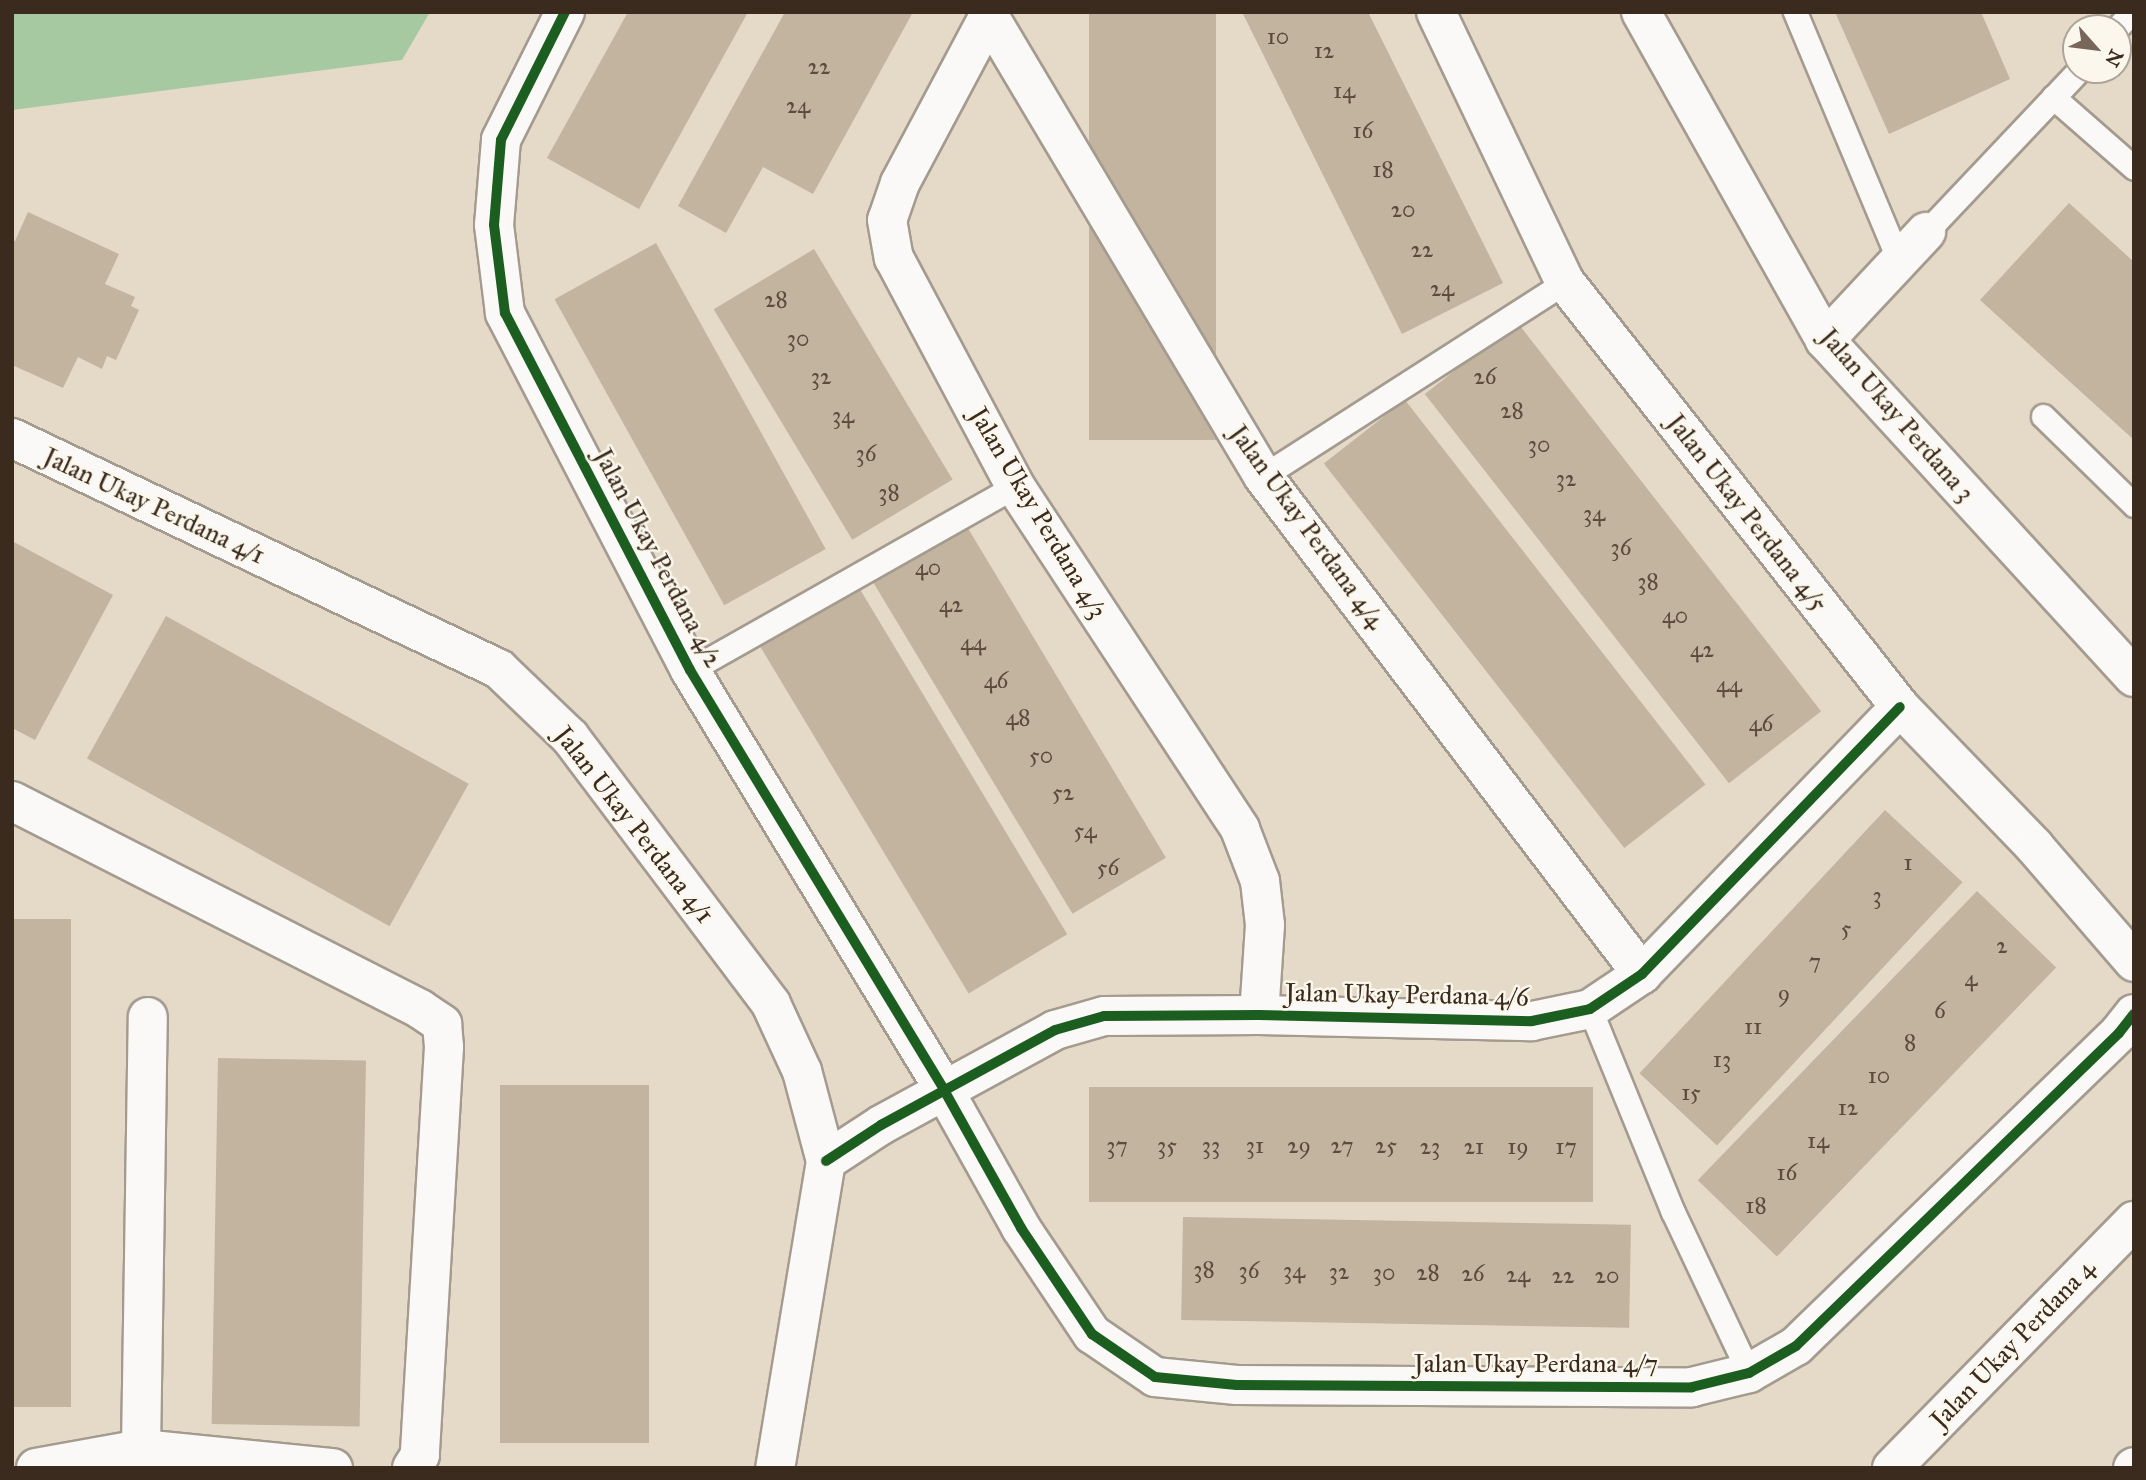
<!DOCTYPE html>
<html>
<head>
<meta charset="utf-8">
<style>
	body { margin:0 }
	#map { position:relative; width:2146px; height:1480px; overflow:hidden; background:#e5d9c8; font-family:"IM FELL Great Primer",serif }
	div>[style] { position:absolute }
	.forest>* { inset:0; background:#a6c9a1 }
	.building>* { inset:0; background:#c3b4a0; transform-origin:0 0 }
	.roads { filter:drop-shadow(2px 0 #a49b8f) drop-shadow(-2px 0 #a49b8f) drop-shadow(0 2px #a49b8f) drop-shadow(0 -2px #a49b8f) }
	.service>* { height:23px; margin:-11.5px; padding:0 11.5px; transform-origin:11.5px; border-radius:11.5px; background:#fbf9f7 }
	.minor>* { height:38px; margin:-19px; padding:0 19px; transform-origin:19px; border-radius:19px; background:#fbf9f7 }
	.cycleway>* { height:10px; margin:-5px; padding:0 5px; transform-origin:5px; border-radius:5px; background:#1b5e20 }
	span { translate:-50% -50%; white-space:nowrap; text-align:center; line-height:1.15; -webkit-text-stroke:5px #fbf7ec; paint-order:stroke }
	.number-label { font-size:23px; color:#5d4c3e }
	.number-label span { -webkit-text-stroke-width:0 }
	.street-label { font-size:26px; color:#3b2a1e }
	.frame { position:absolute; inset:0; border:14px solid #3b2a1e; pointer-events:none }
	.north { position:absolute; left:2062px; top:14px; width:70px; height:70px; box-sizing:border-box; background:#fbf7ec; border:2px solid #aea59a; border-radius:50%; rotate:118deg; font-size:19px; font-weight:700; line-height:28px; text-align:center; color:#3b2a1e }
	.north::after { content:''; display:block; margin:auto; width:24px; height:32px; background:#76675a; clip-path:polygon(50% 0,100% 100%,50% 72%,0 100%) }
</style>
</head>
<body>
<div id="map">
	<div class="forest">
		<div style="clip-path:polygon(12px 12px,430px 12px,402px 60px,12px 110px)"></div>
	</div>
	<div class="building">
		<div style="clip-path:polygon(628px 12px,748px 12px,639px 209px,547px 158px)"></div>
		<div style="clip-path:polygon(785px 12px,913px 12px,813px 194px,763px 167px,726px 233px,678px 206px)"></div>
		<div style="left:1089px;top:12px;width:127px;height:428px"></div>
		<div style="clip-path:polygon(1242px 12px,1368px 12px,1503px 283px,1402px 334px)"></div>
		<div style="clip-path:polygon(1835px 12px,1981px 12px,2010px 79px,1889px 134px)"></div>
		<div style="clip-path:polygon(2069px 203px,2134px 262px,2134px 440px,1980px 300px)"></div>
		<div style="clip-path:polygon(28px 212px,119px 254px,105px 284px,135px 297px,131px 306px,139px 310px,116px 360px,107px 356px,102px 369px,78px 357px,63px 388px,12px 365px,12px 240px,15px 241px)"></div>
		<div style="left:656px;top:243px;width:350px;height:116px;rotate:61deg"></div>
		<div style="left:814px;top:249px;width:269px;height:117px;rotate:59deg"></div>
		<div style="left:1517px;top:322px;width:494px;height:117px;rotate:52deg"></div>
		<div style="left:1405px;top:400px;width:488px;height:103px;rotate:52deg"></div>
		<div style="left:963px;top:520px;width:394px;height:109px;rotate:59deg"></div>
		<div style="clip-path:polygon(12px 541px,113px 595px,35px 740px,12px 728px)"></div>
		<div style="left:855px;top:581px;width:412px;height:115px;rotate:59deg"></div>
		<div style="left:166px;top:616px;width:346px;height:163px;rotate:29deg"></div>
		<div style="left:1885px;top:810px;width:106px;height:360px;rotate:43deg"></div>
		<div style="left:1977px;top:891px;width:110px;height:402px;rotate:44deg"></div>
		<div style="left:12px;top:919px;width:59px;height:488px"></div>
		<div style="left:218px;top:1058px;width:148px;height:366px;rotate:1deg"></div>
		<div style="left:500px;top:1085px;width:149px;height:358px"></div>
		<div style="left:1089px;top:1087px;width:504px;height:115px"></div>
		<div style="left:1183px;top:1217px;width:448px;height:103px;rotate:1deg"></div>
	</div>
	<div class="roads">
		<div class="service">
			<div style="left:1795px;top:12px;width:270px;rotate:67.3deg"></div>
			<div style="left:2117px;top:28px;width:22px;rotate:-47deg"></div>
			<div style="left:2053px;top:97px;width:108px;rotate:41.2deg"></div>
			<div style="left:1926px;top:232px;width:223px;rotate:-46.6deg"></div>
			<div style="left:2043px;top:416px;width:127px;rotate:44.4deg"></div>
			<div style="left:1263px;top:476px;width:359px;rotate:-32.7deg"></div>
			<div style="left:690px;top:670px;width:373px;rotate:-29.5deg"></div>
			<div style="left:1590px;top:1009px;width:219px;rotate:67.8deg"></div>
			<div style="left:1673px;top:1212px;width:178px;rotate:64.7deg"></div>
		</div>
		<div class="minor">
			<div style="left:565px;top:12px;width:143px;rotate:116.6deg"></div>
			<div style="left:501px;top:140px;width:85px;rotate:94.7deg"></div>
			<div style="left:494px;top:225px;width:89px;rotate:82.9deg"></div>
			<div style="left:505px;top:313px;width:402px;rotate:62.6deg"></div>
			<div style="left:690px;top:670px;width:491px;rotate:58.8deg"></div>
			<div style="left:944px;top:1090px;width:158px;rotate:60.8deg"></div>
			<div style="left:1021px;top:1228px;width:128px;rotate:56.2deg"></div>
			<div style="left:1092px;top:1334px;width:76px;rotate:34.3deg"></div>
			<div style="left:1155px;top:1377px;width:82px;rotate:5.6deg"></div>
			<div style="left:1237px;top:1385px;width:455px;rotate:0.3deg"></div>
			<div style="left:1692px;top:1387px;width:59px;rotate:-13.8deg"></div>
			<div style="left:1749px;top:1373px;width:54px;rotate:-29.9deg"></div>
			<div style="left:1796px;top:1346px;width:450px;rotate:-44.1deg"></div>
			<div style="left:2119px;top:1033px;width:24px;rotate:-52deg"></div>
			<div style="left:991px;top:12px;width:194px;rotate:118deg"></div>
			<div style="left:900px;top:183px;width:39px;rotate:109deg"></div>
			<div style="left:887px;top:220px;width:39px;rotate:80deg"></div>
			<div style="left:894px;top:258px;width:258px;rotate:62deg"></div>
			<div style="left:1015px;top:486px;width:410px;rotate:56.7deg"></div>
			<div style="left:1240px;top:829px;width:56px;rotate:69deg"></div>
			<div style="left:1260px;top:881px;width:44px;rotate:83.5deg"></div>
			<div style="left:1265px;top:925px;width:90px;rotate:93.8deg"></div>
			<div style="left:1436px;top:12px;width:299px;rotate:64.5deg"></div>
			<div style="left:1565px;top:282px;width:541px;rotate:51.75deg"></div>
			<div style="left:1900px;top:707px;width:193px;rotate:46deg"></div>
			<div style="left:2034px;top:846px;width:153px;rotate:49.2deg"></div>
			<div style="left:1641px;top:12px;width:376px;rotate:60.7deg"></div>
			<div style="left:1825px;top:340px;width:457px;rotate:47.5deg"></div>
			<div style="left:989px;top:16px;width:535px;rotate:59.22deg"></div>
			<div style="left:1263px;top:476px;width:626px;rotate:52.73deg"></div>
			<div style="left:1825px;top:340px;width:148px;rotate:-46.9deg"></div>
			<div style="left:12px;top:438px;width:539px;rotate:25.38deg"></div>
			<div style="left:499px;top:669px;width:98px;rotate:43.8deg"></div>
			<div style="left:570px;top:737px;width:334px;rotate:53deg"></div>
			<div style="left:771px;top:1004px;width:74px;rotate:65.2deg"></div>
			<div style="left:802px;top:1071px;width:93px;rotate:75.1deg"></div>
			<div style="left:826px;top:1161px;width:311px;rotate:99.4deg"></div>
			<div style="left:12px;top:801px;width:458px;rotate:27deg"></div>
			<div style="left:420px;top:1009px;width:27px;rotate:34deg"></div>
			<div style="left:442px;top:1024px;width:23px;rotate:85deg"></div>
			<div style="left:444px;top:1047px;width:409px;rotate:93.4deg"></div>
			<div style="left:420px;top:1455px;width:15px;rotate:122deg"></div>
			<div style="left:826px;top:1161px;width:66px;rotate:-33.2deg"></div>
			<div style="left:881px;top:1125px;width:198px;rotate:-28.6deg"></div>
			<div style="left:1055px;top:1030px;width:51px;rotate:-15.9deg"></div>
			<div style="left:1104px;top:1016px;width:155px;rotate:-0.4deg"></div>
			<div style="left:1259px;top:1015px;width:273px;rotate:1.3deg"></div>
			<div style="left:1532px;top:1021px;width:59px;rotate:-11.7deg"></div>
			<div style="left:1590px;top:1009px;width:63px;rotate:-33.9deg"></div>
			<div style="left:1642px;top:974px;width:371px;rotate:-46deg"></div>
			<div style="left:141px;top:1449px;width:432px;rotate:-89.1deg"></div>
			<div style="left:36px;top:1468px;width:107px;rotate:-10.3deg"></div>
			<div style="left:141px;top:1449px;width:193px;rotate:5.7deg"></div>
			<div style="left:1892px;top:1468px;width:346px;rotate:-45.6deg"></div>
			<div style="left:2133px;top:1468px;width:1px;rotate:-45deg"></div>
		</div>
	</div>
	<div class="cycleway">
		<div style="left:565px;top:12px;width:143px;rotate:116.6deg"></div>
		<div style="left:501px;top:140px;width:85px;rotate:94.7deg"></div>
		<div style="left:494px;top:225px;width:89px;rotate:82.9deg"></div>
		<div style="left:505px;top:313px;width:402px;rotate:62.6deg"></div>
		<div style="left:690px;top:670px;width:491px;rotate:58.8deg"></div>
		<div style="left:944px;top:1090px;width:158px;rotate:60.8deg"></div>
		<div style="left:1021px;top:1228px;width:128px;rotate:56.2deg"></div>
		<div style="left:1092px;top:1334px;width:76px;rotate:34.3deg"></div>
		<div style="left:1155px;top:1377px;width:82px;rotate:5.6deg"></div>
		<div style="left:1237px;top:1385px;width:455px;rotate:0.3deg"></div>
		<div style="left:1692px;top:1387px;width:59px;rotate:-13.8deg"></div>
		<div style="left:1749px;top:1373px;width:54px;rotate:-29.9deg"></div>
		<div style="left:1796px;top:1346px;width:450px;rotate:-44.1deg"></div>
		<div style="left:2119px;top:1033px;width:24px;rotate:-52deg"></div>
		<div style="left:826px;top:1161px;width:66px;rotate:-33.2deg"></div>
		<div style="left:881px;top:1125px;width:198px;rotate:-28.6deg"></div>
		<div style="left:1055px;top:1030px;width:51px;rotate:-15.9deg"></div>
		<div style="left:1104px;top:1016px;width:155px;rotate:-0.4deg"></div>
		<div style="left:1259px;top:1015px;width:273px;rotate:1.3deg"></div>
		<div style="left:1532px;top:1021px;width:59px;rotate:-11.7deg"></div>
		<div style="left:1590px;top:1009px;width:63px;rotate:-33.9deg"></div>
		<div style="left:1642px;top:974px;width:371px;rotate:-46deg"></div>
	</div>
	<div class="number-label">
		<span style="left:1278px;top:36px">10</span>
		<span style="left:1324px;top:50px">12</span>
		<span style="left:819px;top:66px">22</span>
		<span style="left:1344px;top:90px">14</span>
		<span style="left:798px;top:105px">24</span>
		<span style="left:1363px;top:130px">16</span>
		<span style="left:1383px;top:169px">18</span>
		<span style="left:1403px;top:209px">20</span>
		<span style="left:1422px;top:249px">22</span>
		<span style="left:1442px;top:288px">24</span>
		<span style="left:776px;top:299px">28</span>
		<span style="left:798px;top:338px">30</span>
		<span style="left:821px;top:376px">32</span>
		<span style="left:1485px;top:376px">26</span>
		<span style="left:1512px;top:410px">28</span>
		<span style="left:843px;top:415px">34</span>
		<span style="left:1539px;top:444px">30</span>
		<span style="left:866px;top:453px">36</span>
		<span style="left:1566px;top:478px">32</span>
		<span style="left:889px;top:492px">38</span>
		<span style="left:1594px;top:513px">34</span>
		<span style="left:1621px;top:547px">36</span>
		<span style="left:928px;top:567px">40</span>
		<span style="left:1648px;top:581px">38</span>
		<span style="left:951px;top:604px">42</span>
		<span style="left:1675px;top:615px">40</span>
		<span style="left:973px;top:642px">44</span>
		<span style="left:1702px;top:649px">42</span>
		<span style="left:996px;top:680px">46</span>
		<span style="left:1729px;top:684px">44</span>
		<span style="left:1018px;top:717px">48</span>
		<span style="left:1761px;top:723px">46</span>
		<span style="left:1041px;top:755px">50</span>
		<span style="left:1063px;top:792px">52</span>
		<span style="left:1085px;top:830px">54</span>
		<span style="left:1908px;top:862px">1</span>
		<span style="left:1108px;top:867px">56</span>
		<span style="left:1877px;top:895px">3</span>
		<span style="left:1846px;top:928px">5</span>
		<span style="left:2002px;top:945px">2</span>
		<span style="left:1815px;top:961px">7</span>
		<span style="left:1971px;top:978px">4</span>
		<span style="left:1784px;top:993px">9</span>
		<span style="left:1940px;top:1010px">6</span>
		<span style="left:1753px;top:1026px">11</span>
		<span style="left:1910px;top:1042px">8</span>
		<span style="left:1722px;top:1059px">13</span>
		<span style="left:1879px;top:1075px">10</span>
		<span style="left:1691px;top:1092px">15</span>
		<span style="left:1848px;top:1107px">12</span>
		<span style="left:1818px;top:1140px">14</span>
		<span style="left:1117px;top:1145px">37</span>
		<span style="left:1167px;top:1145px">35</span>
		<span style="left:1211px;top:1145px">33</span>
		<span style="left:1255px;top:1145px">31</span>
		<span style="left:1299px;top:1145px">29</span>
		<span style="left:1342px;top:1145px">27</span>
		<span style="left:1386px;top:1145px">25</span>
		<span style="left:1430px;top:1146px">23</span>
		<span style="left:1474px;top:1146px">21</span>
		<span style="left:1518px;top:1146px">19</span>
		<span style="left:1566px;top:1146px">17</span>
		<span style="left:1787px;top:1172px">16</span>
		<span style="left:1756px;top:1205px">18</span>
		<span style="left:1204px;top:1269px">38</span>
		<span style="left:1249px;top:1270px">36</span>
		<span style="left:1294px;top:1270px">34</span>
		<span style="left:1339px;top:1271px">32</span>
		<span style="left:1384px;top:1272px">30</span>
		<span style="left:1428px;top:1272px">28</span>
		<span style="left:1473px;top:1273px">26</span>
		<span style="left:1518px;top:1274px">24</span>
		<span style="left:1563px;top:1275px">22</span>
		<span style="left:1607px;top:1275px">20</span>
	</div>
	<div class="street-label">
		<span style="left:1897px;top:415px;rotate:49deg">Jalan Ukay Perdana 3</span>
		<span style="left:154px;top:506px;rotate:25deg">Jalan Ukay Perdana 4/1</span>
		<span style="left:1038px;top:513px;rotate:59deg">Jalan Ukay Perdana 4/3</span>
		<span style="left:1747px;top:513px;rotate:52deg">Jalan Ukay Perdana 4/5</span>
		<span style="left:1307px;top:527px;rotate:54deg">Jalan Ukay Perdana 4/4</span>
		<span style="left:658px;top:558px;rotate:62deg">Jalan Ukay Perdana 4/2</span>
		<span style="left:634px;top:825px;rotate:52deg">Jalan Ukay Perdana 4/1</span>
		<span style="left:1407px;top:995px;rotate:1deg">Jalan Ukay Perdana 4/6</span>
		<span style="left:2013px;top:1344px;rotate:-46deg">Jalan Ukay Perdana 4</span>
		<span style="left:1536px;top:1364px">Jalan Ukay Perdana 4/7</span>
	</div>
	<div class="frame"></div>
	<div class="north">N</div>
</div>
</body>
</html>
